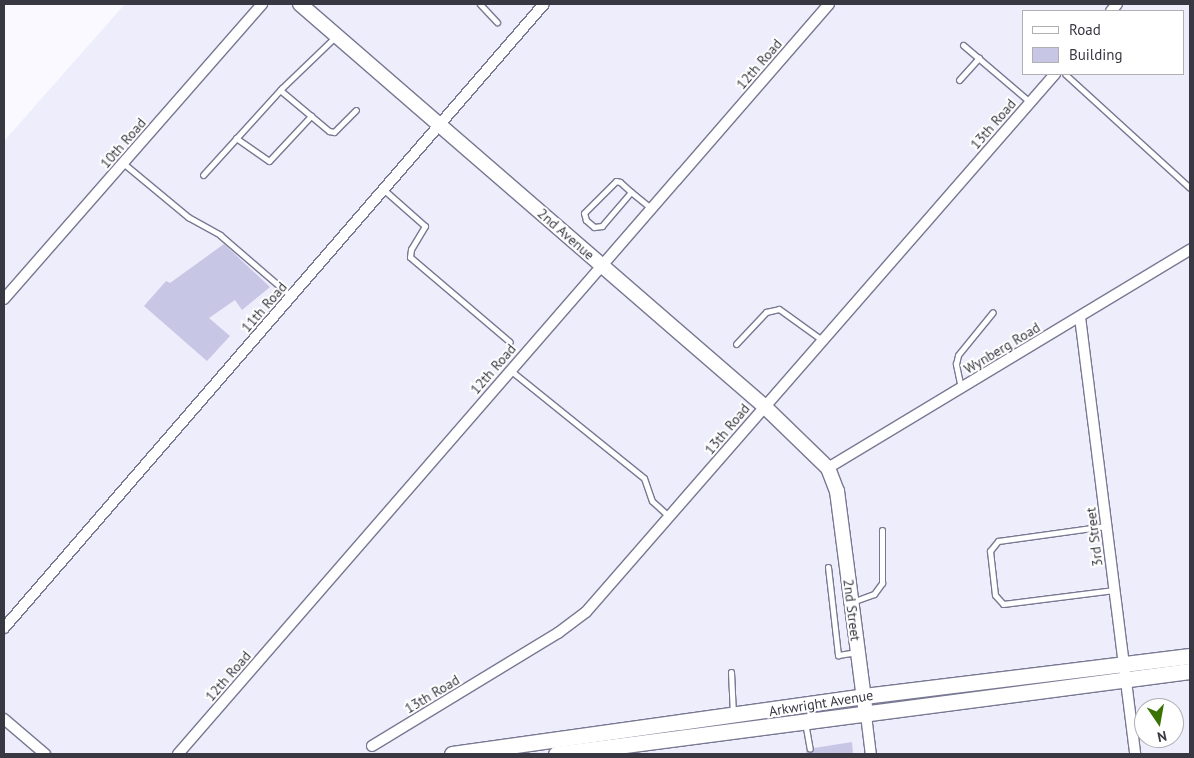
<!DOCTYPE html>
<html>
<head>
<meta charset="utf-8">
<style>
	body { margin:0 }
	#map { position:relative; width:1194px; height:758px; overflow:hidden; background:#f9f9ff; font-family:"PT Sans",sans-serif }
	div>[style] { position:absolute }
	.built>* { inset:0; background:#ededfc }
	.building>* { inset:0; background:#c8c6e5 }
	.roads { filter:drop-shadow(1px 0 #797892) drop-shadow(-1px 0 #797892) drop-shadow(0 1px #797892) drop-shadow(0 -1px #797892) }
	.lane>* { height:5px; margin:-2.5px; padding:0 2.5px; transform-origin:2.5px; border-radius:2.5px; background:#fff }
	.street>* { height:10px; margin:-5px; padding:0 5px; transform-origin:5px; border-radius:5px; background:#fff }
	.secondary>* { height:14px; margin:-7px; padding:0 7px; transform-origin:7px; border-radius:7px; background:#fff }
	.primary>* { height:15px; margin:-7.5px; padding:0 7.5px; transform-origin:7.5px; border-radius:7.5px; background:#fff }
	span { translate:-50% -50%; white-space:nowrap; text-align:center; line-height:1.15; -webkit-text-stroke:4px #fff; paint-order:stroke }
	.street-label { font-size:14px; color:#383843 }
	.frame { position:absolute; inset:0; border:5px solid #383843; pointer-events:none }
	.legend { position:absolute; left:1022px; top:10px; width:162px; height:65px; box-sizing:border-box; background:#fff; border:1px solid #afafb4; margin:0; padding:6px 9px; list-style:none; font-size:15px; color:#383843 }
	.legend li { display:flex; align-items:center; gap:10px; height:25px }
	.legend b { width:25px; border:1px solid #afafb4 }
	.north { position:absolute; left:1134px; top:698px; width:50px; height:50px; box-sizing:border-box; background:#fff; border:1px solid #afafb4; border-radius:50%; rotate:168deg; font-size:14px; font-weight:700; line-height:20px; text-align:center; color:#383843 }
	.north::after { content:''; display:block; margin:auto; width:18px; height:22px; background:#3a7303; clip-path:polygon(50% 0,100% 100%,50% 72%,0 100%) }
</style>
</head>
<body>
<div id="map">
	<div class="built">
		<div style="clip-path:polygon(evenodd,125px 4px,1190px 4px,1190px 754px,4px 754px,4px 141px,125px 4px,1023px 11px,1183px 11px,1183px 74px,1023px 74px,1023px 11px,125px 4px,1144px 708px,1174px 708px,1174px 738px,1144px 738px,1144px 708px)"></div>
	</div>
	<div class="building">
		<div style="clip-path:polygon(224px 244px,270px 287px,242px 310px,235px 300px,209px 318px,230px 336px,207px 361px,144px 306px,166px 281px,170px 283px)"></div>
		<div style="clip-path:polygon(852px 742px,853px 754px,806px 754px,806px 750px,810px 753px,814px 748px)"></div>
	</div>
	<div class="roads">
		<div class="lane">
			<div style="left:480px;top:4px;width:25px;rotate:47deg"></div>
			<div style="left:963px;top:45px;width:88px;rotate:40.4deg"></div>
			<div style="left:1065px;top:74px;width:169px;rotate:42.4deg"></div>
			<div style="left:959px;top:80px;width:30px;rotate:-48deg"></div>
			<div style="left:280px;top:90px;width:64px;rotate:39.9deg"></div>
			<div style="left:329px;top:131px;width:5px;rotate:11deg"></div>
			<div style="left:334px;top:132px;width:31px;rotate:-45deg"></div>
			<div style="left:236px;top:138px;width:40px;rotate:34.9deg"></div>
			<div style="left:269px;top:161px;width:62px;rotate:-47deg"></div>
			<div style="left:123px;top:163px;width:85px;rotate:39.7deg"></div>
			<div style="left:188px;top:217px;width:37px;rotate:29deg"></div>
			<div style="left:220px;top:235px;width:94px;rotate:40.7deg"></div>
			<div style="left:203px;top:175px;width:118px;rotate:-47.8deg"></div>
			<div style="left:282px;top:88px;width:74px;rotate:-43.9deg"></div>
			<div style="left:383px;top:189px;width:56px;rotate:41.4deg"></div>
			<div style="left:425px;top:226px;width:27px;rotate:121deg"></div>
			<div style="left:411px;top:249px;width:8px;rotate:97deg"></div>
			<div style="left:410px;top:257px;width:131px;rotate:40.4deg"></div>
			<div style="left:631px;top:192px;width:45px;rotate:130.5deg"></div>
			<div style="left:602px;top:226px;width:8px;rotate:173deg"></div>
			<div style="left:594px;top:227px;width:11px;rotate:-139deg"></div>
			<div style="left:586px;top:220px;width:7px;rotate:-106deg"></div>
			<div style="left:584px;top:213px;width:45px;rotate:-45deg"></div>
			<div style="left:616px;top:181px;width:4px;rotate:14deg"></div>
			<div style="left:620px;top:182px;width:15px;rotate:42deg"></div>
			<div style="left:631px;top:192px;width:26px;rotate:39deg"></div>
			<div style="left:736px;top:344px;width:44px;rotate:-46.8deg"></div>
			<div style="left:766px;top:312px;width:13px;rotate:-13deg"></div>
			<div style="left:779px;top:309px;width:53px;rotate:35.8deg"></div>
			<div style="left:510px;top:370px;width:172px;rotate:38.9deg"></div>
			<div style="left:644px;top:478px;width:24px;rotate:71deg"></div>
			<div style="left:652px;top:501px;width:24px;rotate:42deg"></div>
			<div style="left:961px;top:388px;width:25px;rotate:-102deg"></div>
			<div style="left:956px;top:364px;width:9px;rotate:-77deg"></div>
			<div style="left:958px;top:355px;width:55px;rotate:-50.9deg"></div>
			<div style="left:1106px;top:526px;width:109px;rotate:172.1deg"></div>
			<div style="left:998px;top:541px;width:13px;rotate:129deg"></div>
			<div style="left:990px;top:551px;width:44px;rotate:83.5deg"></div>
			<div style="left:995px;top:595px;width:12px;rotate:48deg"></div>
			<div style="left:1003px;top:604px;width:112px;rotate:-7.2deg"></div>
			<div style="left:828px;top:567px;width:89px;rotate:83.5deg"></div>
			<div style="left:838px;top:655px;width:18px;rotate:-9deg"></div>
			<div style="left:852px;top:602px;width:23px;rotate:-20deg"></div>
			<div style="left:874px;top:594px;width:14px;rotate:-54deg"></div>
			<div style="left:882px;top:583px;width:53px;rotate:-90deg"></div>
			<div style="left:731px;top:672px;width:42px;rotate:87.3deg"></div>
			<div style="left:805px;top:722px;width:27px;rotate:80deg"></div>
		</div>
		<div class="street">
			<div style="left:1111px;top:11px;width:9px;rotate:-49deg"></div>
			<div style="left:4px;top:299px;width:392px;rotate:-48.8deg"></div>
			<div style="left:1080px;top:317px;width:440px;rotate:82.8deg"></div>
			<div style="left:828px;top:468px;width:423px;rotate:-31.1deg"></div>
			<div style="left:4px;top:628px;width:825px;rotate:-49.13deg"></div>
			<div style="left:866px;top:715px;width:39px;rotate:83deg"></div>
			<div style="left:4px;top:719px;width:54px;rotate:40.5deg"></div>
			<div style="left:372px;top:746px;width:218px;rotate:-31.3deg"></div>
			<div style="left:558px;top:633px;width:35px;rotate:-37deg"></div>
			<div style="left:586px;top:612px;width:714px;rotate:-48.92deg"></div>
			<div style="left:178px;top:754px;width:993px;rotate:-49.04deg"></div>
		</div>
		<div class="secondary">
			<div style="left:300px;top:4px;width:614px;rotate:40.9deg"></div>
			<div style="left:764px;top:406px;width:89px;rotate:44.1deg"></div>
			<div style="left:828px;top:468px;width:25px;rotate:69deg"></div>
			<div style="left:837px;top:491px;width:226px;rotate:82.6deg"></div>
		</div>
		<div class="primary">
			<div style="left:452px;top:754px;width:416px;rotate:-8deg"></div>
			<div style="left:864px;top:696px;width:328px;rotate:-7deg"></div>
			<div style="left:556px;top:754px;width:639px;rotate:-7.46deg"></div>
		</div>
	</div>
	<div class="street-label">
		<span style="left:759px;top:64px;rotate:-49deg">12th Road</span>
		<span style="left:993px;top:124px;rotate:-49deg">13th Road</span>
		<span style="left:123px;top:143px;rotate:-49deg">10th Road</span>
		<span style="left:566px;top:234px;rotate:41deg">2nd Avenue</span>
		<span style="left:264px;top:307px;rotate:-49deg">11th Road</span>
		<span style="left:1002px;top:348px;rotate:-31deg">Wynberg Road</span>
		<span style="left:493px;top:369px;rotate:-49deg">12th Road</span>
		<span style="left:727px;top:429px;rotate:-50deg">13th Road</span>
		<span style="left:1094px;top:537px;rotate:-97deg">3rd Street</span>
		<span style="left:852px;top:610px;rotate:83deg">2nd Street</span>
		<span style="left:228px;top:676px;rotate:-49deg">12th Road</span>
		<span style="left:432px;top:694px;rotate:-31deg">13th Road</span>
		<span style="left:821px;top:703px;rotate:-9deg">Arkwright Avenue</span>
	</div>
	<div class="frame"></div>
	<ul class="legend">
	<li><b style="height:6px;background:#fff"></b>Road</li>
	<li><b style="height:14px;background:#c8c6e5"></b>Building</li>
	</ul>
	<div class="north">N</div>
</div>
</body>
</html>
